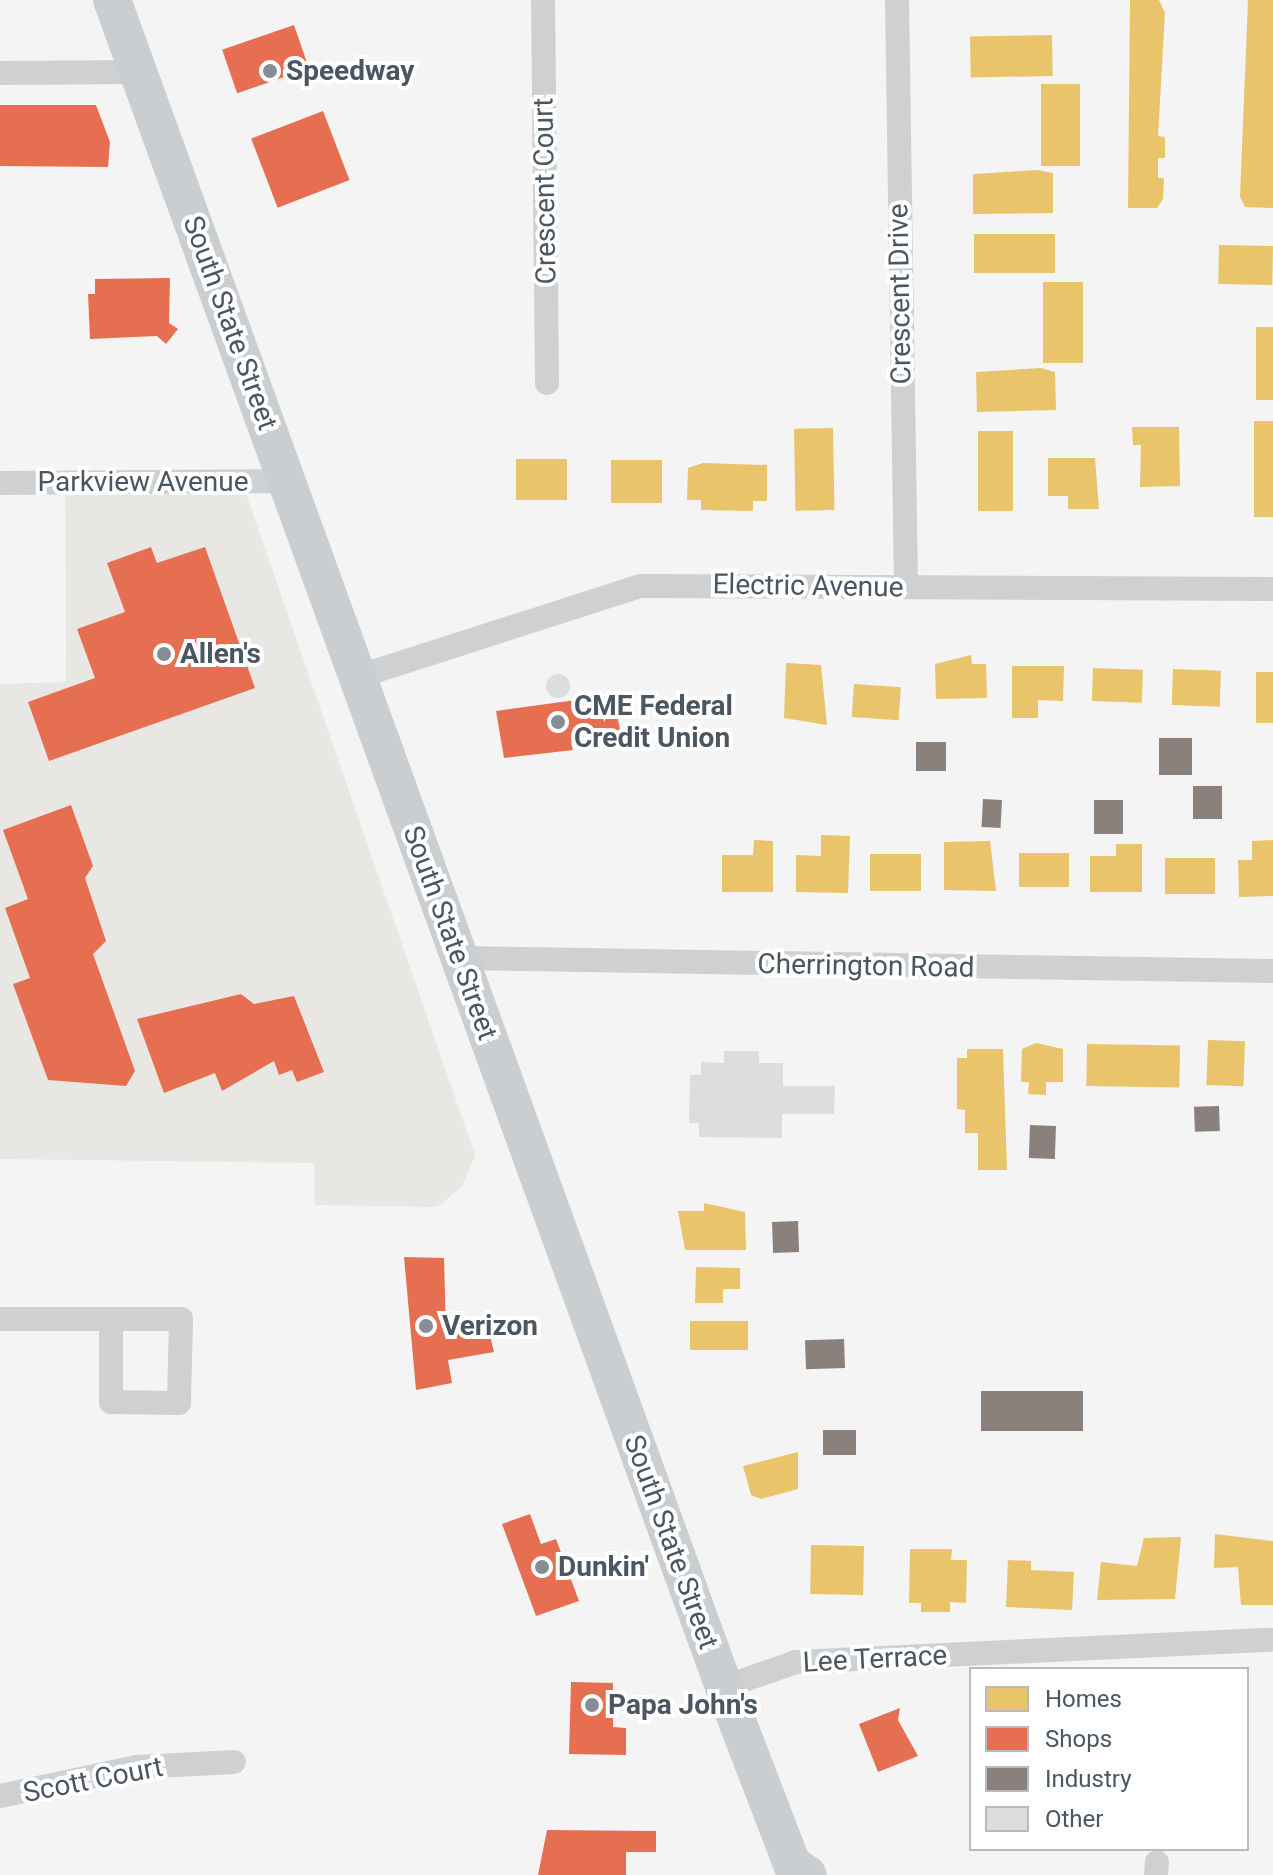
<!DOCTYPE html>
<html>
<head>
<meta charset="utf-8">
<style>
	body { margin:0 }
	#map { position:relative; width:1273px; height:1875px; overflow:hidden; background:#f4f4f4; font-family:Roboto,sans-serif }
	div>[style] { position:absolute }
	.commercial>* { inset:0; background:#e8e7e3 }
	.homes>* { inset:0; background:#e9c46a; transform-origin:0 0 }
	.shops>* { inset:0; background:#e76f51; transform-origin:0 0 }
	.industry>* { inset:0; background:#8a817c; transform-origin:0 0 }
	.building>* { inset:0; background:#ddddde }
	.round { border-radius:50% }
	.street>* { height:24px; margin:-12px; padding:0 12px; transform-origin:12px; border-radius:12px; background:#ced0d2 }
	.primary>* { height:38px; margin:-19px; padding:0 19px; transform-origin:19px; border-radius:19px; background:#caced1 }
	.dots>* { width:22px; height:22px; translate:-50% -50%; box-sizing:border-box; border:4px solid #fff; border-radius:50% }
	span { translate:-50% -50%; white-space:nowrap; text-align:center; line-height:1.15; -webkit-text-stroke:8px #fff; paint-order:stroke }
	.poi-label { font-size:28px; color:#4a5661; font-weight:700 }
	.left { translate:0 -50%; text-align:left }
	.street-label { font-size:28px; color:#4a5661 }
	.legend { position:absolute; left:969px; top:1667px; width:280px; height:184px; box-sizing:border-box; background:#fff; border:2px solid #b7bbc0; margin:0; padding:10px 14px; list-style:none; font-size:24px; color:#4a5661 }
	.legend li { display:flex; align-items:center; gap:16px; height:40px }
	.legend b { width:40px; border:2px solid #b7bbc0 }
</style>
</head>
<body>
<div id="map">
	<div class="commercial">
		<div style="clip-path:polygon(242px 482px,475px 1155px,462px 1187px,437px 1207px,315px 1205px,314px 1163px,0 1159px,0 684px,66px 682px,65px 483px)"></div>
	</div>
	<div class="homes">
		<div style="clip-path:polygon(1130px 0,1159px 0,1165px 13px,1158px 136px,1165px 137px,1165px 158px,1158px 158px,1158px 178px,1164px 178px,1163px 199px,1157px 208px,1128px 208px)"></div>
		<div style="clip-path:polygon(1248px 0,1273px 0,1273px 208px,1245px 207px,1240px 197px)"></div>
		<div style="left:1052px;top:35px;width:41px;height:82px;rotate:89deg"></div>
		<div style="left:1041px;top:84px;width:39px;height:82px"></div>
		<div style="clip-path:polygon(1037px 170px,1053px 173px,1053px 213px,973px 214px,973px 174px)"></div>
		<div style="left:1055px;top:234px;width:39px;height:81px;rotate:90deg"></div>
		<div style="left:1219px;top:245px;width:54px;height:39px;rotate:1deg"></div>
		<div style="left:1043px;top:282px;width:40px;height:81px"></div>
		<div style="left:1256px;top:327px;width:17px;height:73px"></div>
		<div style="clip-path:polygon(1041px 368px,1055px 372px,1056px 410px,977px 412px,976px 372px)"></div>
		<div style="left:1273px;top:421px;width:96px;height:19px;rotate:90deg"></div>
		<div style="clip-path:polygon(1132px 427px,1179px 427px,1180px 486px,1140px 487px,1141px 445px,1133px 445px)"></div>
		<div style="left:833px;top:428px;width:82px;height:39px;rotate:89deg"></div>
		<div style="left:978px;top:431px;width:35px;height:80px"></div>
		<div style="clip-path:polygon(1048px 458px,1095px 458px,1099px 509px,1068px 509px,1068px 496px,1048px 496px)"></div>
		<div style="left:516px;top:459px;width:51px;height:41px"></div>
		<div style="left:611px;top:460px;width:51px;height:43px"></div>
		<div style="clip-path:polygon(703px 463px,767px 465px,767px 501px,753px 501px,753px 511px,701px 510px,701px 500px,687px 500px,688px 468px)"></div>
		<div style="clip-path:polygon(971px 655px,972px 664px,986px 664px,987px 698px,936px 699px,935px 664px)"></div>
		<div style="clip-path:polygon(786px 663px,821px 665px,827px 725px,784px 718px)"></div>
		<div style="clip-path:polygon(1012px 666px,1064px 666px,1063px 701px,1038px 700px,1038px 718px,1012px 718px)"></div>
		<div style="left:1093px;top:668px;width:50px;height:33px;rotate:2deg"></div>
		<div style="left:1173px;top:669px;width:48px;height:36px;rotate:2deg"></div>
		<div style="left:1256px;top:672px;width:17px;height:51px"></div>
		<div style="left:854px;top:684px;width:47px;height:33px;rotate:4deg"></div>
		<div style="clip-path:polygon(821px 835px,850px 836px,848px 893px,796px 892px,796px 855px,821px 856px)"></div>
		<div style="clip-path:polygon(754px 840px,773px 841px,773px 892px,722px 892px,722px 855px,753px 855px)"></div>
		<div style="clip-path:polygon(1273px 840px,1273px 896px,1239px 897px,1238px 860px,1252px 860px,1252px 841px)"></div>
		<div style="clip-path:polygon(990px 841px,996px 891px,944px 890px,944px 842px)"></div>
		<div style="clip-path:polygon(1116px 844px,1142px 844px,1142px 892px,1090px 892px,1090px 856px,1116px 856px)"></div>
		<div style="left:1019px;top:853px;width:50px;height:34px"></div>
		<div style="left:870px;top:854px;width:51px;height:37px"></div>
		<div style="left:1165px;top:858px;width:50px;height:36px"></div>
		<div style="left:1208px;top:1040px;width:37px;height:45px;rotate:2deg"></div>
		<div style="clip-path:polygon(1036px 1043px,1063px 1049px,1063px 1082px,1046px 1082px,1046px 1095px,1028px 1094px,1029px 1082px,1021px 1082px,1022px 1049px)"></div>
		<div style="left:1087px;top:1044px;width:93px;height:42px;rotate:1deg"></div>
		<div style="clip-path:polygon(967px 1049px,1003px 1049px,1007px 1170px,978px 1170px,978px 1133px,965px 1133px,965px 1110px,957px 1109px,957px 1058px,967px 1058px)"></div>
		<div style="clip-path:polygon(704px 1203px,745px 1212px,746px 1250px,685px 1250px,678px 1211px,704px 1211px)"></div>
		<div style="clip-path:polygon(696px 1267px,740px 1268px,740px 1289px,723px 1289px,723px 1303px,695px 1303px)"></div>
		<div style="left:748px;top:1321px;width:29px;height:58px;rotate:90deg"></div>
		<div style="clip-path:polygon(798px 1452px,798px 1489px,761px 1499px,751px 1495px,743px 1466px)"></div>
		<div style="clip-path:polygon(1215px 1534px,1273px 1541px,1273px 1605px,1241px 1605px,1238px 1567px,1214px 1568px)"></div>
		<div style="clip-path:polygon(1181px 1537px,1175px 1599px,1097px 1600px,1101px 1562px,1137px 1566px,1144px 1538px)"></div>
		<div style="left:811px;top:1545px;width:53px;height:49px;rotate:1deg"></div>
		<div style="clip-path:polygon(910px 1549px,952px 1549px,951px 1560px,967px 1560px,966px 1603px,950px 1602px,950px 1612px,921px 1612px,921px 1603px,909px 1603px)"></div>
		<div style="clip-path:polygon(1008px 1560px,1031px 1561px,1031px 1570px,1074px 1572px,1072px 1610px,1006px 1607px)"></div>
	</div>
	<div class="shops">
		<div style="left:294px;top:25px;width:46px;height:76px;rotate:71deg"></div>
		<div style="clip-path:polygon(0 105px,96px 105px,110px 142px,108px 167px,0 166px)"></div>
		<div style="left:323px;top:111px;width:74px;height:77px;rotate:69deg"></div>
		<div style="clip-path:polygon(170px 278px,169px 323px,178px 329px,166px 344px,157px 336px,90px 339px,88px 294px,95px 294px,95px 279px)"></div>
		<div style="clip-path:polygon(151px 547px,157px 563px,205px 547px,255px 688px,49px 761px,28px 702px,95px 678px,77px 629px,125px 612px,107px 563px)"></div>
		<div style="clip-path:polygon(613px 695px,621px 734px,571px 743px,573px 750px,504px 758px,496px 711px)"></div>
		<div style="clip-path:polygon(71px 805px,93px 866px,85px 878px,106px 941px,93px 954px,135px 1071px,126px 1086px,48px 1080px,13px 984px,30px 978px,5px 908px,28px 899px,3px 830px)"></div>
		<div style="clip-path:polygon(241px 994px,254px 1004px,294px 996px,324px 1072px,297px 1082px,292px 1070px,279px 1075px,274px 1061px,222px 1091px,215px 1073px,164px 1093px,137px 1019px)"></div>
		<div style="clip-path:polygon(404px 1257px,444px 1258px,446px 1329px,487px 1323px,494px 1352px,448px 1360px,452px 1383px,416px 1390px)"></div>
		<div style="clip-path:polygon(530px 1514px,541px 1544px,556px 1539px,579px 1601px,536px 1616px,502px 1524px)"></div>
		<div style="clip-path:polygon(571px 1682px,613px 1683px,613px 1727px,626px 1728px,626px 1755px,569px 1754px)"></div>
		<div style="clip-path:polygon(900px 1708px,898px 1720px,918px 1756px,878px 1772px,859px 1724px)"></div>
		<div style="clip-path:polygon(547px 1830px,656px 1831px,656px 1852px,626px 1852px,626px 1875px,538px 1875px)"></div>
	</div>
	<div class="industry">
		<div style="left:1159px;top:738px;width:33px;height:37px"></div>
		<div style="left:916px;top:742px;width:30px;height:29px"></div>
		<div style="left:1193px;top:786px;width:29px;height:33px"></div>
		<div style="left:983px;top:799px;width:19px;height:28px;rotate:3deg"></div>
		<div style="left:1094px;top:800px;width:29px;height:34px"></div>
		<div style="left:1219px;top:1106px;width:25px;height:25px;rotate:88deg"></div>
		<div style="left:1030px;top:1125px;width:26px;height:33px;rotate:2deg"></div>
		<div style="left:798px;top:1221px;width:31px;height:26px;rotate:88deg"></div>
		<div style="left:844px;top:1339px;width:29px;height:39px;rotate:88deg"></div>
		<div style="left:981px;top:1391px;width:102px;height:40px"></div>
		<div style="left:856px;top:1430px;width:25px;height:33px;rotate:90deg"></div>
	</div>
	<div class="building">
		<div class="round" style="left:546px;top:674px;width:24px;height:24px"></div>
		<div style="clip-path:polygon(724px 1051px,759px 1051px,759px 1063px,783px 1063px,783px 1086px,835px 1086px,834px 1114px,782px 1114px,782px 1138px,699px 1137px,699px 1123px,689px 1123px,690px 1075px,701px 1075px,701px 1062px,724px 1063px)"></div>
	</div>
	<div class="street">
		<div style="left:543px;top:0;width:383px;rotate:89.4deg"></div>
		<div style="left:897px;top:0;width:587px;rotate:89.12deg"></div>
		<div style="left:0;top:73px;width:139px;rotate:-0.4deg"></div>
		<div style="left:0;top:483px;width:287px;rotate:-0.4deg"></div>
		<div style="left:357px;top:677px;width:298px;rotate:-17.8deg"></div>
		<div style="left:641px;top:586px;width:632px;rotate:0.27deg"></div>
		<div style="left:460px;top:958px;width:813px;rotate:0.92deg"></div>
		<div style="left:0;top:1319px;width:111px"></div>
		<div style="left:111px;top:1319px;width:70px"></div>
		<div style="left:181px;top:1319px;width:84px;rotate:91.4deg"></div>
		<div style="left:179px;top:1403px;width:68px;rotate:-179.2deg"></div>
		<div style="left:111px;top:1402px;width:83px;rotate:-90deg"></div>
		<div style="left:724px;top:1687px;width:76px;rotate:-19.1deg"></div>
		<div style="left:796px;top:1662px;width:474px;rotate:-2.7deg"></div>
		<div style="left:0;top:1796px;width:140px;rotate:-12deg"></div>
		<div style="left:137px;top:1767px;width:97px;rotate:-3deg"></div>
		<div style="left:1156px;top:1875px;width:13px;rotate:-86deg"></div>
	</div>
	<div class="primary">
		<div style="left:112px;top:0;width:1795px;rotate:70.06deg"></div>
		<div style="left:724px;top:1687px;width:190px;rotate:69deg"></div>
		<div style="left:792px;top:1864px;width:19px;rotate:35deg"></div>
	</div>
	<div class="dots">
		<div style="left:270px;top:71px;background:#868d94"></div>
		<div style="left:164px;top:654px;background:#868d94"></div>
		<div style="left:558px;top:722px;background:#868d94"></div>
		<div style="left:426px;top:1326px;background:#868d94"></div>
		<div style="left:542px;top:1567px;background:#868d94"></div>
		<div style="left:592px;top:1705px;background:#868d94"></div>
	</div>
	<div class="poi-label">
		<span class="left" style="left:286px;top:71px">Speedway</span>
		<span class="left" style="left:180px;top:654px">Allen's</span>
		<span class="left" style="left:574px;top:722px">CME Federal<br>Credit Union</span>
		<span class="left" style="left:442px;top:1326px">Verizon</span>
		<span class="left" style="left:558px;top:1567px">Dunkin'</span>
		<span class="left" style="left:608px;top:1705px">Papa John's</span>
	</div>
	<div class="street-label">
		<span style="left:545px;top:191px;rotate:-91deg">Crescent Court</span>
		<span style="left:900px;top:294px;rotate:-91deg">Crescent Drive</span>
		<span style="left:230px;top:323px;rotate:70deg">South State Street</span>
		<span style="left:143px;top:482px">Parkview Avenue</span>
		<span style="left:808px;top:586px;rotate:1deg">Electric Avenue</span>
		<span style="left:450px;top:933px;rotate:70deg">South State Street</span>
		<span style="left:866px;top:966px;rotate:1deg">Cherrington Road</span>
		<span style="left:671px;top:1542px;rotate:70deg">South State Street</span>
		<span style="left:875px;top:1659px;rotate:-3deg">Lee Terrace</span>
		<span style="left:93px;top:1780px;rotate:-11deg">Scott Court</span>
	</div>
	<ul class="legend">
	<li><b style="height:22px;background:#e9c46a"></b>Homes</li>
	<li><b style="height:22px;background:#e76f51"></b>Shops</li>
	<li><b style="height:22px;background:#8a817c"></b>Industry</li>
	<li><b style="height:22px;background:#ddddde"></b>Other</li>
	</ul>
</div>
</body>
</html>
